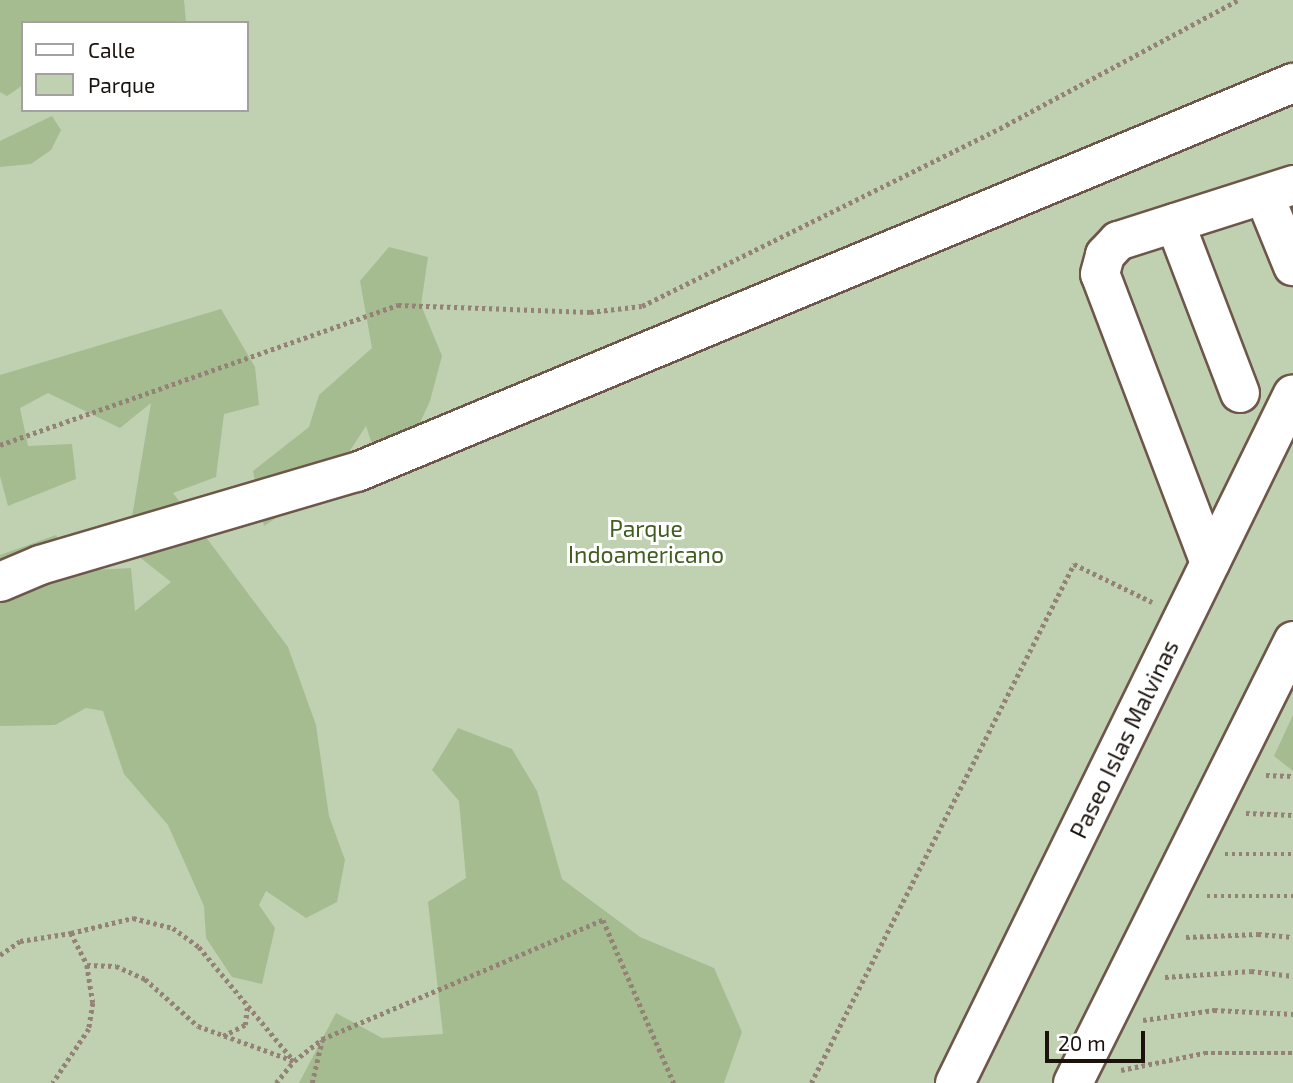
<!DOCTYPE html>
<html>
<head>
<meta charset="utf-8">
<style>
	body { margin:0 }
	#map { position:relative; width:1293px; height:1083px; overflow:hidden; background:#fbe0d1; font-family:"Exo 2",sans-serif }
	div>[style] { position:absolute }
	.green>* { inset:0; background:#bfd1b1 }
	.forest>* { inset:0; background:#a5bc91 }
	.path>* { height:4.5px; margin-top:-2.25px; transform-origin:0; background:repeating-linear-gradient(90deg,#958277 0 3.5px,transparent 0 7px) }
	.roads { filter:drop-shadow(2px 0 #6e574a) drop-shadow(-2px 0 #6e574a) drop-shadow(0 2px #6e574a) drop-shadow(0 -2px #6e574a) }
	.minor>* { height:38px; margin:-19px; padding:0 19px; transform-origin:19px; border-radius:19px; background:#fff }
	span { translate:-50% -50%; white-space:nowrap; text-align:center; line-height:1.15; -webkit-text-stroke:6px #fff; paint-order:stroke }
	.park-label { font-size:23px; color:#415e21 }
	.street-label { font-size:23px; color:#1b120d }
	.legend { position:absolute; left:21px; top:21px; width:228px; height:91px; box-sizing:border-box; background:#fff; border:2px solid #a4a09e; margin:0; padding:9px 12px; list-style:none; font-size:21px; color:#1b120d }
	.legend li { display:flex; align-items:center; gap:14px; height:35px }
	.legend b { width:35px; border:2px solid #a4a09e }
	.scale { position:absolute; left:1045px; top:1031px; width:100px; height:32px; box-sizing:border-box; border:4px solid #1b120d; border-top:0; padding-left:9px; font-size:21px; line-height:24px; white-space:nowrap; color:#1b120d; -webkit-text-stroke:5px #fff; paint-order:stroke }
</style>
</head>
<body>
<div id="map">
	<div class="green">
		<div style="clip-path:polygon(evenodd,0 0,1293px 0,1293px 1083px,0 1083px,0 0,23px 23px,247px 23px,247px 110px,23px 110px,23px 23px)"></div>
	</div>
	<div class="forest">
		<div style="clip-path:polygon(0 0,184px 0,186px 23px,23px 23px,23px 85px,7px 96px,0 92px)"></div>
		<div style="clip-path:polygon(52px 116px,61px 130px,51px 150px,31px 164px,0 167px,0 141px)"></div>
		<div style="clip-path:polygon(389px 247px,428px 257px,421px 305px,442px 356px,430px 401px,407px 451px,378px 462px,366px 426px,329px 483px,264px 526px,253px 471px,309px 427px,319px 395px,372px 348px,360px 281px)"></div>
		<div style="clip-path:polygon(221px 309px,255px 367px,259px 405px,224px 414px,216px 477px,173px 493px,288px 647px,316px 725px,329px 816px,345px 860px,337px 902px,306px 918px,266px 891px,259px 905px,275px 928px,262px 984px,232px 977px,206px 938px,204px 906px,168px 825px,124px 774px,103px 711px,86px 708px,55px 725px,0 726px,0 555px,56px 535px,76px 571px,131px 568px,135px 611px,171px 582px,127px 547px,151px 403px,120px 428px,48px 393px,20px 408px,28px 446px,72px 444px,76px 479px,8px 506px,0 476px,0 375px)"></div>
		<div style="clip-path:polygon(1293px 715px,1293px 771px,1274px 756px)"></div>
		<div style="clip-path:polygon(458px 728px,512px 749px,537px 791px,562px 879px,640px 937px,714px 968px,742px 1032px,724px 1083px,299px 1083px,336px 1013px,382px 1038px,443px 1034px,428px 902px,466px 878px,459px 801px,432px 770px)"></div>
	</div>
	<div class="path">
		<div style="left:0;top:445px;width:422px;rotate:-19.4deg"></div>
		<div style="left:398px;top:305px;width:192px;rotate:2.1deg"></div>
		<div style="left:590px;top:312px;width:52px;rotate:-6.6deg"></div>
		<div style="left:642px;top:306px;width:407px;rotate:-26.4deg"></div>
		<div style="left:1006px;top:125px;width:264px;rotate:-28.3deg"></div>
		<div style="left:1266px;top:775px;width:27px;rotate:2deg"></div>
		<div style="left:1246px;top:813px;width:47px;rotate:2.4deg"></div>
		<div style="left:1225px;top:854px;width:68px"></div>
		<div style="left:1207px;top:896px;width:86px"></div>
		<div style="left:71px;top:933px;width:64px;rotate:-13.6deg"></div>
		<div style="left:133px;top:918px;width:41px;rotate:14deg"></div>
		<div style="left:173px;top:928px;width:32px;rotate:36deg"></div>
		<div style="left:199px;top:947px;width:148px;rotate:50.2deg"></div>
		<div style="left:1186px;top:937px;width:72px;rotate:-2.4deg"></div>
		<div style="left:1258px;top:934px;width:35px;rotate:5deg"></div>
		<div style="left:0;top:955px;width:24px;rotate:-35deg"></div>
		<div style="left:20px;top:941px;width:52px;rotate:-8.9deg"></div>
		<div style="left:71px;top:933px;width:36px;rotate:63deg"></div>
		<div style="left:87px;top:965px;width:38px;rotate:81deg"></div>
		<div style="left:93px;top:1003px;width:26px;rotate:99deg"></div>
		<div style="left:89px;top:1029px;width:65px;rotate:123.7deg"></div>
		<div style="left:87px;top:965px;width:29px;rotate:2deg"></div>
		<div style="left:116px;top:966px;width:32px;rotate:24deg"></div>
		<div style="left:145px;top:979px;width:71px;rotate:41.6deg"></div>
		<div style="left:198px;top:1026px;width:102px;rotate:20deg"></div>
		<div style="left:1165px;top:977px;width:86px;rotate:-4deg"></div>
		<div style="left:1251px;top:971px;width:42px;rotate:6.8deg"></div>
		<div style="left:1143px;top:1020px;width:72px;rotate:-8deg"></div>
		<div style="left:1214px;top:1010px;width:79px;rotate:2.9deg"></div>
		<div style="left:223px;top:1036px;width:25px;rotate:-27deg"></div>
		<div style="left:245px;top:1025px;width:17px;rotate:-83deg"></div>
		<div style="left:1121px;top:1070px;width:85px;rotate:-11.6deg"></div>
		<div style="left:1204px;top:1053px;width:89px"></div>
		<div style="left:276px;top:1083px;width:28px;rotate:-51deg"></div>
		<div style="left:294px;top:1061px;width:36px;rotate:-38deg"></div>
		<div style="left:322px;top:1039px;width:305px;rotate:-23deg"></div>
		<div style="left:603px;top:920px;width:178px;rotate:66.5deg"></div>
		<div style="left:312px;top:1083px;width:44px;rotate:-76.9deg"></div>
		<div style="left:811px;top:1083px;width:582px;rotate:-63.13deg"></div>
		<div style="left:1074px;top:564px;width:87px;rotate:26deg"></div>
	</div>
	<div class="roads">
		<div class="minor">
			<div style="left:1264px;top:195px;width:77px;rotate:67.8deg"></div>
			<div style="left:1175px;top:223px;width:182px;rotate:69.1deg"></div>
			<div style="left:1210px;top:563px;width:309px;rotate:-110.8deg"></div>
			<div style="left:1100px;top:274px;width:20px;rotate:-75deg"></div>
			<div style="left:1105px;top:255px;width:19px;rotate:-47deg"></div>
			<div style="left:1118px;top:241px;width:184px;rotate:-17.7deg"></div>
			<div style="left:0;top:582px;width:43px;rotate:-23deg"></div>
			<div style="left:40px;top:565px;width:330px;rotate:-16.4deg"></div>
			<div style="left:357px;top:472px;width:1014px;rotate:-22.57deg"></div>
			<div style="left:955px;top:1083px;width:767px;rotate:-63.87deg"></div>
			<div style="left:1073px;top:1083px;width:494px;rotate:-63.5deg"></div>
		</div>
	</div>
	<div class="park-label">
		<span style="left:646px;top:541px">Parque<br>Indoamericano</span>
	</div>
	<div class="street-label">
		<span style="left:1124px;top:739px;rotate:-64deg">Paseo Islas Malvinas</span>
	</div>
	<ul class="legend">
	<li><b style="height:9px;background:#fff"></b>Calle</li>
	<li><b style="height:19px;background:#bfd1b1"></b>Parque</li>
	</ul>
	<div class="scale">20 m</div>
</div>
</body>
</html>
